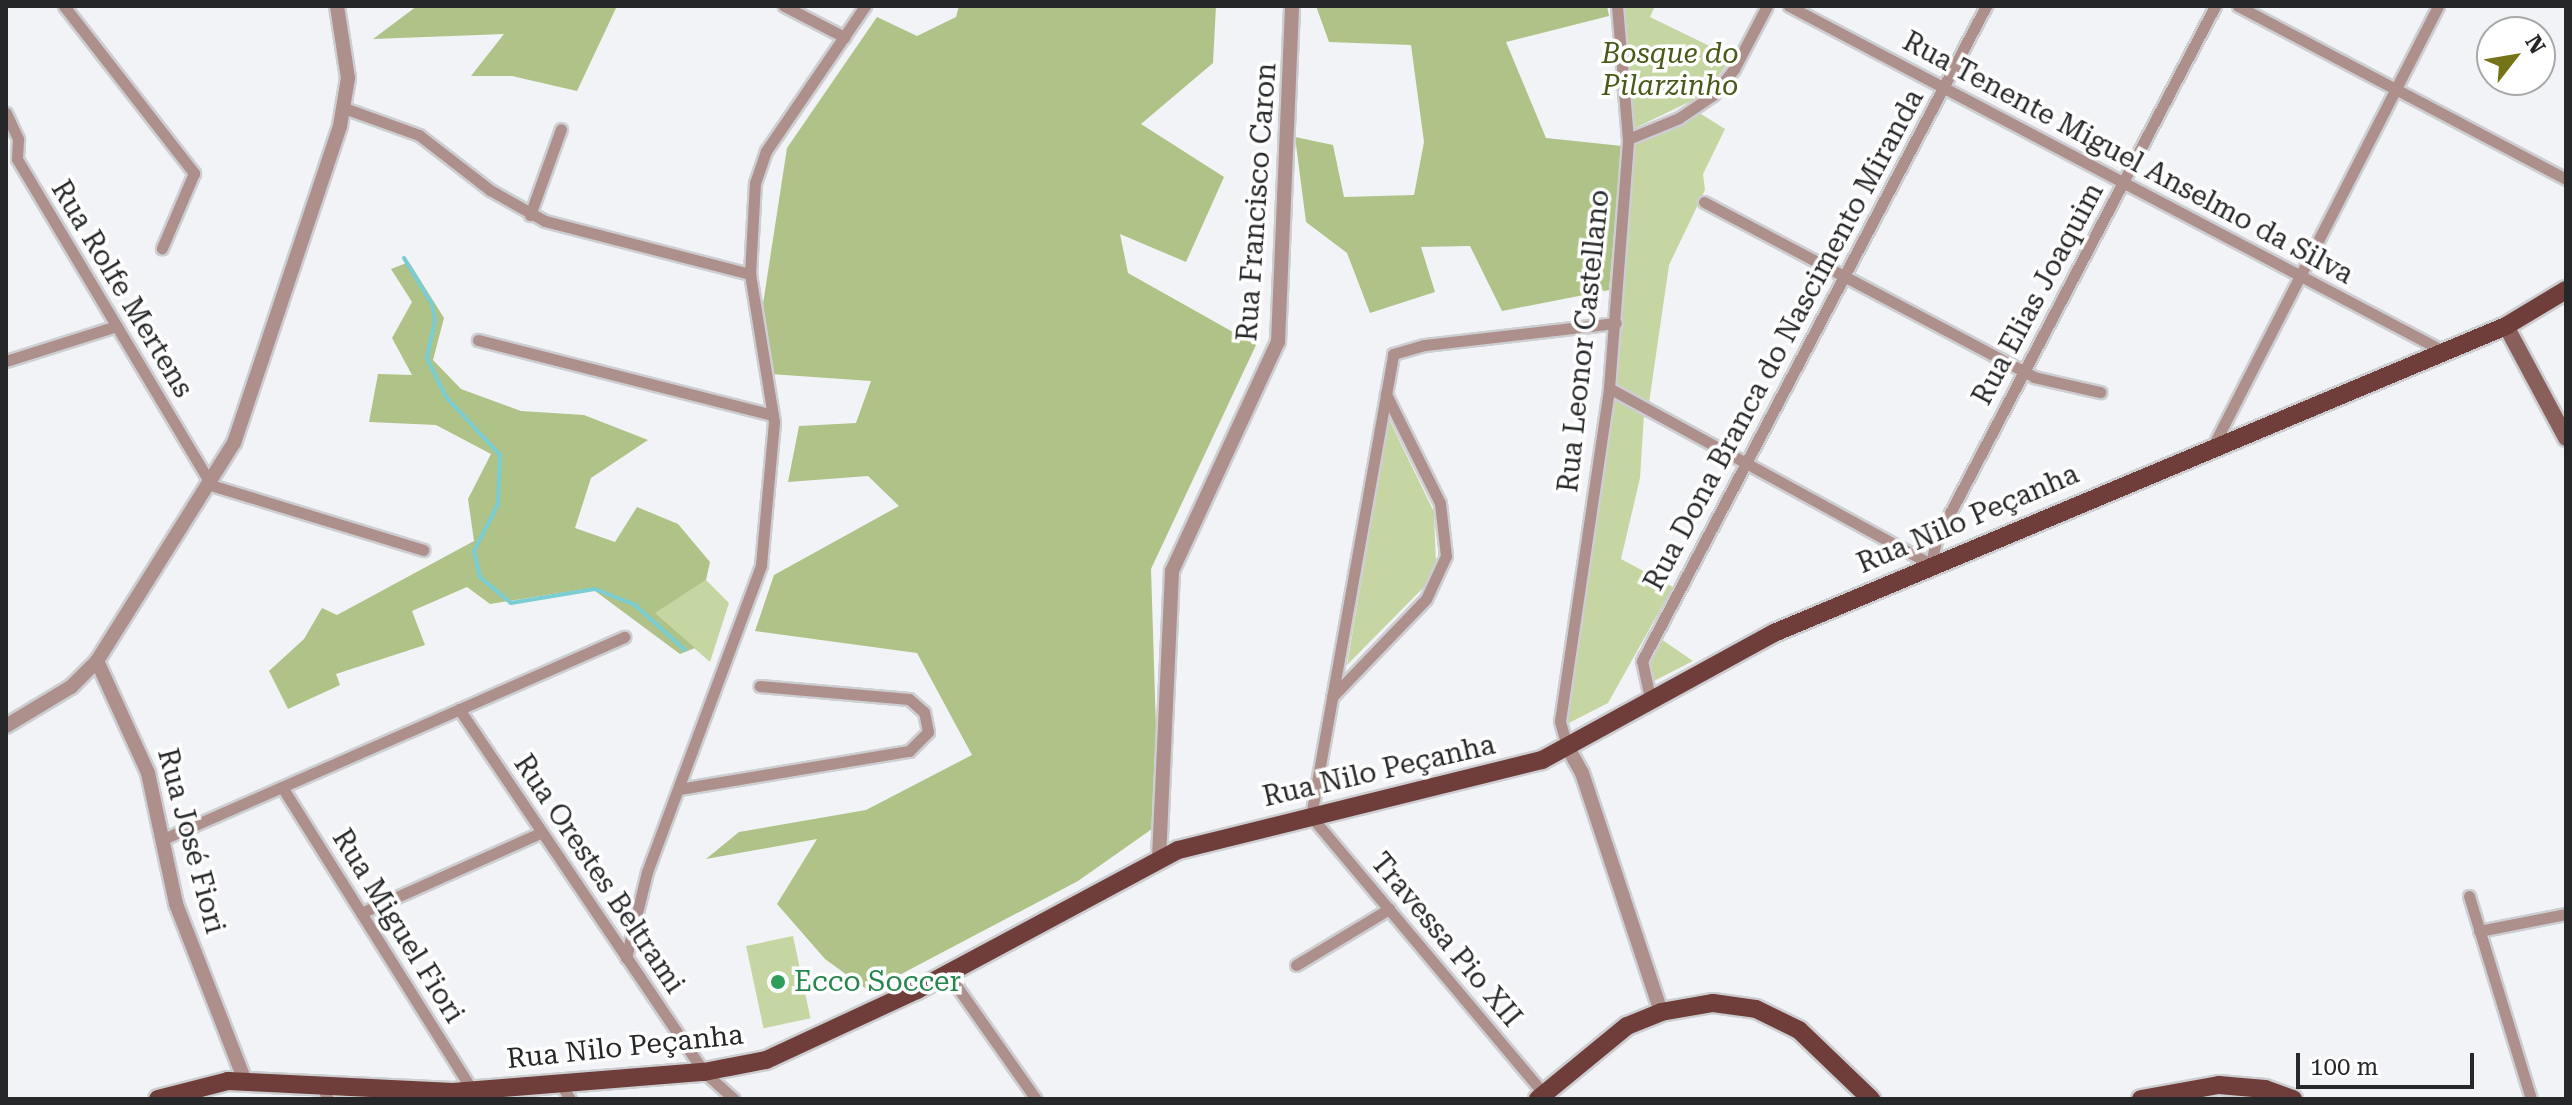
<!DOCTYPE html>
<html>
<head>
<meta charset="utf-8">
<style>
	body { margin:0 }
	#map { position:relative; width:2572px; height:1105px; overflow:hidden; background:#f2f3f6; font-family:"Roboto Serif",serif }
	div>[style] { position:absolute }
	.green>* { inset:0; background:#c5d6a2; transform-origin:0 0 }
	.forest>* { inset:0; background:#afc287 }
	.stream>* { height:4px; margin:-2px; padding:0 2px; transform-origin:2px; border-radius:2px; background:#7acdd3 }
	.roads { filter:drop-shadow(2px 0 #cdced1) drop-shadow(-2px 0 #cdced1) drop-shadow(0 2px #cdced1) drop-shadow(0 -2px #cdced1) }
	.minor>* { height:11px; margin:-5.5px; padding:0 5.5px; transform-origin:5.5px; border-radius:5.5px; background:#ad8f8c }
	.tertiary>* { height:14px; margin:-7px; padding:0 7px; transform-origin:7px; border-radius:7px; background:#ad8f8c }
	.secondary>* { height:16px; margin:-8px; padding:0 8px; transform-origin:8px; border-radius:8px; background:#895f5b }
	.primary>* { height:18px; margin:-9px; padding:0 9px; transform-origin:9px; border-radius:9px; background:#6f3d3a }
	.dots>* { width:22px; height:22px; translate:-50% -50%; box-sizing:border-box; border:4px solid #fff; border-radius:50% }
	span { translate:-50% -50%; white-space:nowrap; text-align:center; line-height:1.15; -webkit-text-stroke:7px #fff; paint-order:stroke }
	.park-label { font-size:28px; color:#49591a; font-style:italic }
	.street-label { font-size:28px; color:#262728 }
	.leisure-label { font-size:28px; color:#27864d }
	.left { translate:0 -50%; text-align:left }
	.frame { position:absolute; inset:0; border:8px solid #262728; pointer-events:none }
	.north { position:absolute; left:2476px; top:16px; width:80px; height:80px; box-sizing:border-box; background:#fff; border:2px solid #a8a9a9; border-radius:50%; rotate:59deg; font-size:22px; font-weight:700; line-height:32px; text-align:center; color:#262728 }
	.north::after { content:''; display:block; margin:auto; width:28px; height:36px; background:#747318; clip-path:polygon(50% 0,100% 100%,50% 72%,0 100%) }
	.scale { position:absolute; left:2296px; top:1053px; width:178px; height:36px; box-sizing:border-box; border:4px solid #262728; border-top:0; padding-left:10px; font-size:24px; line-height:28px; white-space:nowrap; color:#262728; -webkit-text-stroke:6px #fff; paint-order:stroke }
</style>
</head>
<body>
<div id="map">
	<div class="green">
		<div style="clip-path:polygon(1622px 6px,1655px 6px,1650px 17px,1732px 57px,1706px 94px,1635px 128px)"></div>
		<div style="clip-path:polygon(1701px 114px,1725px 129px,1703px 174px,1705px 190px,1669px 265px,1649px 403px,1616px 385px,1633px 144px)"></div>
		<div style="clip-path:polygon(1613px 399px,1644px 415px,1640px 478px,1621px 559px,1673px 587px,1608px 703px,1565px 725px)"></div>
		<div style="clip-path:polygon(1389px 419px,1434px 512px,1436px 564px,1425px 586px,1347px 665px)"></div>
		<div style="clip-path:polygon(706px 580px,729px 603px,710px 662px,654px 613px)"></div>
		<div style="clip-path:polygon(1661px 639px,1693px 661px,1652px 682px,1648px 668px)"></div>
		<div style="left:793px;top:936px;width:84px;height:48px;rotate:78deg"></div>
	</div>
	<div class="forest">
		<div style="clip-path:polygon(417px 6px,617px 6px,577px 91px,512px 76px,471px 76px,504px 34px,373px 39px)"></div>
		<div style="clip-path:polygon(959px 6px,1216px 6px,1213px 63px,1141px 124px,1224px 177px,1186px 262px,1120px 234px,1128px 273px,1256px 345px,1151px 569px,1159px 824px,1078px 881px,869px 991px,825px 959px,777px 904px,817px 839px,706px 859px,739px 832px,866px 810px,972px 755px,917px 653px,755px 631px,774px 575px,899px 506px,868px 476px,788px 482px,799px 426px,856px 423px,871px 381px,770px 374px,763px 304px,787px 148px,877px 17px,917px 36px,956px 17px)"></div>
		<div style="clip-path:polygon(1316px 6px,1607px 6px,1609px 16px,1506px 42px,1546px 138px,1622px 146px,1609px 290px,1502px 311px,1470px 246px,1421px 247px,1435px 292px,1370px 313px,1347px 253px,1306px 222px,1295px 137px,1333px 145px,1344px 197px,1414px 195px,1424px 142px,1411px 45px,1329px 42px)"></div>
		<div style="clip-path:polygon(409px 262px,444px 318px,433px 360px,461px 389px,521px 411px,584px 415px,648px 440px,591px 478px,575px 528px,615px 542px,637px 507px,678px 524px,710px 562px,706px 580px,655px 613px,695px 648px,680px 654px,591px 588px,490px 604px,467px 587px,412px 611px,425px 645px,336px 674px,340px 685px,288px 709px,269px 671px,304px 639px,322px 608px,337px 615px,474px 541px,468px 499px,491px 454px,436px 425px,369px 422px,378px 374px,412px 375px,392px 338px,412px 302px,391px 269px)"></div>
	</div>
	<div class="stream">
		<div style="left:404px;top:258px;width:54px;rotate:58.7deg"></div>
		<div style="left:432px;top:304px;width:16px;rotate:79deg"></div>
		<div style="left:435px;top:320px;width:39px;rotate:102deg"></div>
		<div style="left:427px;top:358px;width:43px;rotate:64deg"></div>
		<div style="left:446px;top:397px;width:79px;rotate:47deg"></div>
		<div style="left:500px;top:455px;width:49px;rotate:92.3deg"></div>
		<div style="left:498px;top:504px;width:53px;rotate:117.1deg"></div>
		<div style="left:474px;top:551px;width:27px;rotate:77deg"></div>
		<div style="left:480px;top:577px;width:40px;rotate:40deg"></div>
		<div style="left:511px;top:603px;width:85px;rotate:-9.5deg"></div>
		<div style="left:595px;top:589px;width:43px;rotate:21.8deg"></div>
		<div style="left:635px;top:605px;width:67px;rotate:42deg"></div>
	</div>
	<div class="roads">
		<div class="minor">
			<div style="left:64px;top:6px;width:212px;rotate:52.1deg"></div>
			<div style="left:194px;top:173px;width:82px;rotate:113.1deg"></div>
			<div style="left:784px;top:6px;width:68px;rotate:27.3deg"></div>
			<div style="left:1617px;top:6px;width:133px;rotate:85.3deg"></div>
			<div style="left:1789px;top:6px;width:742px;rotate:27.81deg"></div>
			<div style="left:2238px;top:6px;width:371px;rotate:27.8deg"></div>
			<div style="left:344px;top:108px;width:80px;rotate:19.8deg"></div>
			<div style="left:419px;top:135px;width:90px;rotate:37.8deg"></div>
			<div style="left:490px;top:190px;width:63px;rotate:29.4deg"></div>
			<div style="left:545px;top:221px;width:212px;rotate:14.5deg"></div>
			<div style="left:6px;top:113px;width:29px;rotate:65deg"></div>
			<div style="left:18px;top:139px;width:20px;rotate:93deg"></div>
			<div style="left:17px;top:159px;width:379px;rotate:59.2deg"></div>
			<div style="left:211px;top:485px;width:222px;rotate:17deg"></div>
			<div style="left:1704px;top:202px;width:374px;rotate:27.9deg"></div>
			<div style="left:2034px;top:377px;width:68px;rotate:12.8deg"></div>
			<div style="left:530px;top:215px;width:91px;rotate:-70.2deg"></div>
			<div style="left:478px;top:340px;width:304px;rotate:14.3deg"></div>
			<div style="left:6px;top:361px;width:116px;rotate:-17.5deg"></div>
			<div style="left:1609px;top:388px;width:367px;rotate:28.7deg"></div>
			<div style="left:1931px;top:564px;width:25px;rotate:-78deg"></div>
			<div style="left:1936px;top:540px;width:602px;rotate:-62.41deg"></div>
			<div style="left:2212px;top:448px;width:496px;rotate:-62.9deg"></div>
			<div style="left:1332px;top:697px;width:136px;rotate:-46.2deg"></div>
			<div style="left:1426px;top:599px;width:47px;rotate:-65.1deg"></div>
			<div style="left:1446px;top:556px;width:53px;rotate:-96.5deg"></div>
			<div style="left:1440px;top:503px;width:122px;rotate:-116.4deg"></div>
			<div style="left:1650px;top:698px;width:38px;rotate:-102deg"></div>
			<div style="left:1642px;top:661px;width:740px;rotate:-62.29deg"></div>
			<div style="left:459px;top:709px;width:438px;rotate:56deg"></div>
			<div style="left:704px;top:1072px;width:40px;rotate:42deg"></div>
			<div style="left:1567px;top:746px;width:26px;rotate:-106deg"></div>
			<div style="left:1560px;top:721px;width:337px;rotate:-81.6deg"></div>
			<div style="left:1609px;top:388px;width:250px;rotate:-85.6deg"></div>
			<div style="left:1628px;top:139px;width:55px;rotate:-22.4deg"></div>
			<div style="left:1679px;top:118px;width:41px;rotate:-34.1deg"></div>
			<div style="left:1713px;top:95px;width:33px;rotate:-51deg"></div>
			<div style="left:1734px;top:69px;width:71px;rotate:-62.4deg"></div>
			<div style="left:282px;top:787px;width:359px;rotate:57.9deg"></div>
			<div style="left:679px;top:789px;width:233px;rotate:-9.4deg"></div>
			<div style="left:909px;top:751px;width:27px;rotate:-45deg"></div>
			<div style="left:928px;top:732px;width:20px;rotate:-101deg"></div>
			<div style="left:924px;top:712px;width:20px;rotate:-139deg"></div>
			<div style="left:909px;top:699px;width:150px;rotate:-175deg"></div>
			<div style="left:161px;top:840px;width:506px;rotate:-23.67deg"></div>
			<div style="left:2469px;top:896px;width:212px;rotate:73deg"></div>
			<div style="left:361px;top:913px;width:198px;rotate:-24.1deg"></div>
			<div style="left:2479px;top:931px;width:89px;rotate:-11.1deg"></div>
			<div style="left:626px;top:958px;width:89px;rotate:-76.3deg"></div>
			<div style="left:647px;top:872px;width:327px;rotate:-69.6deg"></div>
			<div style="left:761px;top:565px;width:144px;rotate:-84.8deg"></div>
			<div style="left:774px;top:422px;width:150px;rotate:-99.2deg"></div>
			<div style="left:750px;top:274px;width:91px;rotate:-86.9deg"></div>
			<div style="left:755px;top:183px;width:34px;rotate:-71deg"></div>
			<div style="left:766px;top:151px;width:176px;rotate:-55.7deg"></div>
			<div style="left:1296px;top:965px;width:109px;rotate:-31.1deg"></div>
			<div style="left:948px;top:974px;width:153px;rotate:54.9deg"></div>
			<div style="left:560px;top:1083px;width:19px;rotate:58deg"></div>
			<div style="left:322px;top:1088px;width:13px;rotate:61deg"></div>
			<div style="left:1544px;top:1094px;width:363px;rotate:-130deg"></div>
			<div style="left:1311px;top:816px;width:469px;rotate:-79.9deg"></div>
			<div style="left:1393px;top:354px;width:33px;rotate:-16deg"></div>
			<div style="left:1425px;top:345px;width:192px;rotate:-6.6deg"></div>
		</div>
		<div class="tertiary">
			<div style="left:97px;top:661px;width:123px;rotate:65.5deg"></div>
			<div style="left:148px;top:773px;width:134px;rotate:77.9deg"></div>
			<div style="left:176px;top:904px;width:190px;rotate:68.7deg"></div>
			<div style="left:6px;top:726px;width:76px;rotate:-31deg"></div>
			<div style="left:71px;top:687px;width:37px;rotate:-45deg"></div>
			<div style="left:97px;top:661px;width:257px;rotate:-57.9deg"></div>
			<div style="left:234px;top:443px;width:334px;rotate:-71.5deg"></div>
			<div style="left:340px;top:126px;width:49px;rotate:-80.5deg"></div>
			<div style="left:348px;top:78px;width:73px;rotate:-98.7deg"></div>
			<div style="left:1567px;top:746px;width:31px;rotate:61deg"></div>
			<div style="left:1582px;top:773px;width:252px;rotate:71.7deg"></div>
			<div style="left:1159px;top:858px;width:287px;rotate:-87.4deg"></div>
			<div style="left:1172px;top:571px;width:252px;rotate:-65.2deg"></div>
			<div style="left:1278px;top:342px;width:336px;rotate:-87.6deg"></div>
		</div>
		<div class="secondary">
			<div style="left:2506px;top:326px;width:127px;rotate:61.8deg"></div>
		</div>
		<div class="primary">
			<div style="left:158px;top:1099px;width:72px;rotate:-14.4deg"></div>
			<div style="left:228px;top:1081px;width:225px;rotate:2.8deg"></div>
			<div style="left:453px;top:1092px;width:252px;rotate:-4.6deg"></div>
			<div style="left:704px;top:1072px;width:63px;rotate:-11deg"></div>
			<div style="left:766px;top:1060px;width:166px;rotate:-24.9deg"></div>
			<div style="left:917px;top:990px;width:296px;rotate:-28.2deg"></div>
			<div style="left:1178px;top:850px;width:375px;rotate:-13.9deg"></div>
			<div style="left:1542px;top:760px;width:264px;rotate:-28.7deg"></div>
			<div style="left:1774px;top:633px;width:794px;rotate:-22.75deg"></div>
			<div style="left:2506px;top:326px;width:70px;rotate:-31deg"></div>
			<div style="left:1538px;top:1099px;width:115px;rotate:-39.4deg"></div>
			<div style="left:1627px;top:1026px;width:37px;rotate:-22deg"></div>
			<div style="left:1661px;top:1012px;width:53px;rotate:-9.8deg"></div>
			<div style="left:1713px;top:1003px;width:43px;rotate:7.9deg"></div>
			<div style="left:1756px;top:1009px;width:48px;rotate:26deg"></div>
			<div style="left:1799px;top:1030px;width:100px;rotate:43.8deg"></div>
			<div style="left:2141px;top:1099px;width:79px;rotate:-10.2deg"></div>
			<div style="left:2219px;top:1085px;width:46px;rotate:5deg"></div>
			<div style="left:2265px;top:1089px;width:30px;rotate:20deg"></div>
		</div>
	</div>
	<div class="dots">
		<div style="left:778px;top:982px;background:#2e9e5b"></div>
	</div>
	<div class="park-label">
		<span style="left:1670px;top:70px">Bosque do<br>Pilarzinho</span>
	</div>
	<div class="street-label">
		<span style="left:2128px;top:158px;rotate:28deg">Rua Tenente Miguel Anselmo da Silva</span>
		<span style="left:1257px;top:202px;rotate:-86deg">Rua Francisco Caron</span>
		<span style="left:122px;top:289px;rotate:59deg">Rua Rolfe Mertens</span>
		<span style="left:2038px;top:294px;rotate:-62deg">Rua Elias Joaquim</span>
		<span style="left:1784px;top:340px;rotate:-62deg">Rua Dona Branca do Nascimento Miranda</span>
		<span style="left:1584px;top:341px;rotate:-84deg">Rua Leonor Castellano</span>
		<span style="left:1968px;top:519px;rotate:-23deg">Rua Nilo Peçanha</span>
		<span style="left:1379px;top:771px;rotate:-13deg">Rua Nilo Peçanha</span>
		<span style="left:191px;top:841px;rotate:75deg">Rua José Fiori</span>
		<span style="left:599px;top:874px;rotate:56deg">Rua Orestes Beltrami</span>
		<span style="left:398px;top:926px;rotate:58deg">Rua Miguel Fiori</span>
		<span style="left:1446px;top:940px;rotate:50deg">Travessa Pio XII</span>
		<span style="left:625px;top:1047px;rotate:-6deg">Rua Nilo Peçanha</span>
	</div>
	<div class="leisure-label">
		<span class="left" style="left:794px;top:982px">Ecco Soccer</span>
	</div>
	<div class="frame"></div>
	<div class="north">N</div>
	<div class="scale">100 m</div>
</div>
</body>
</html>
